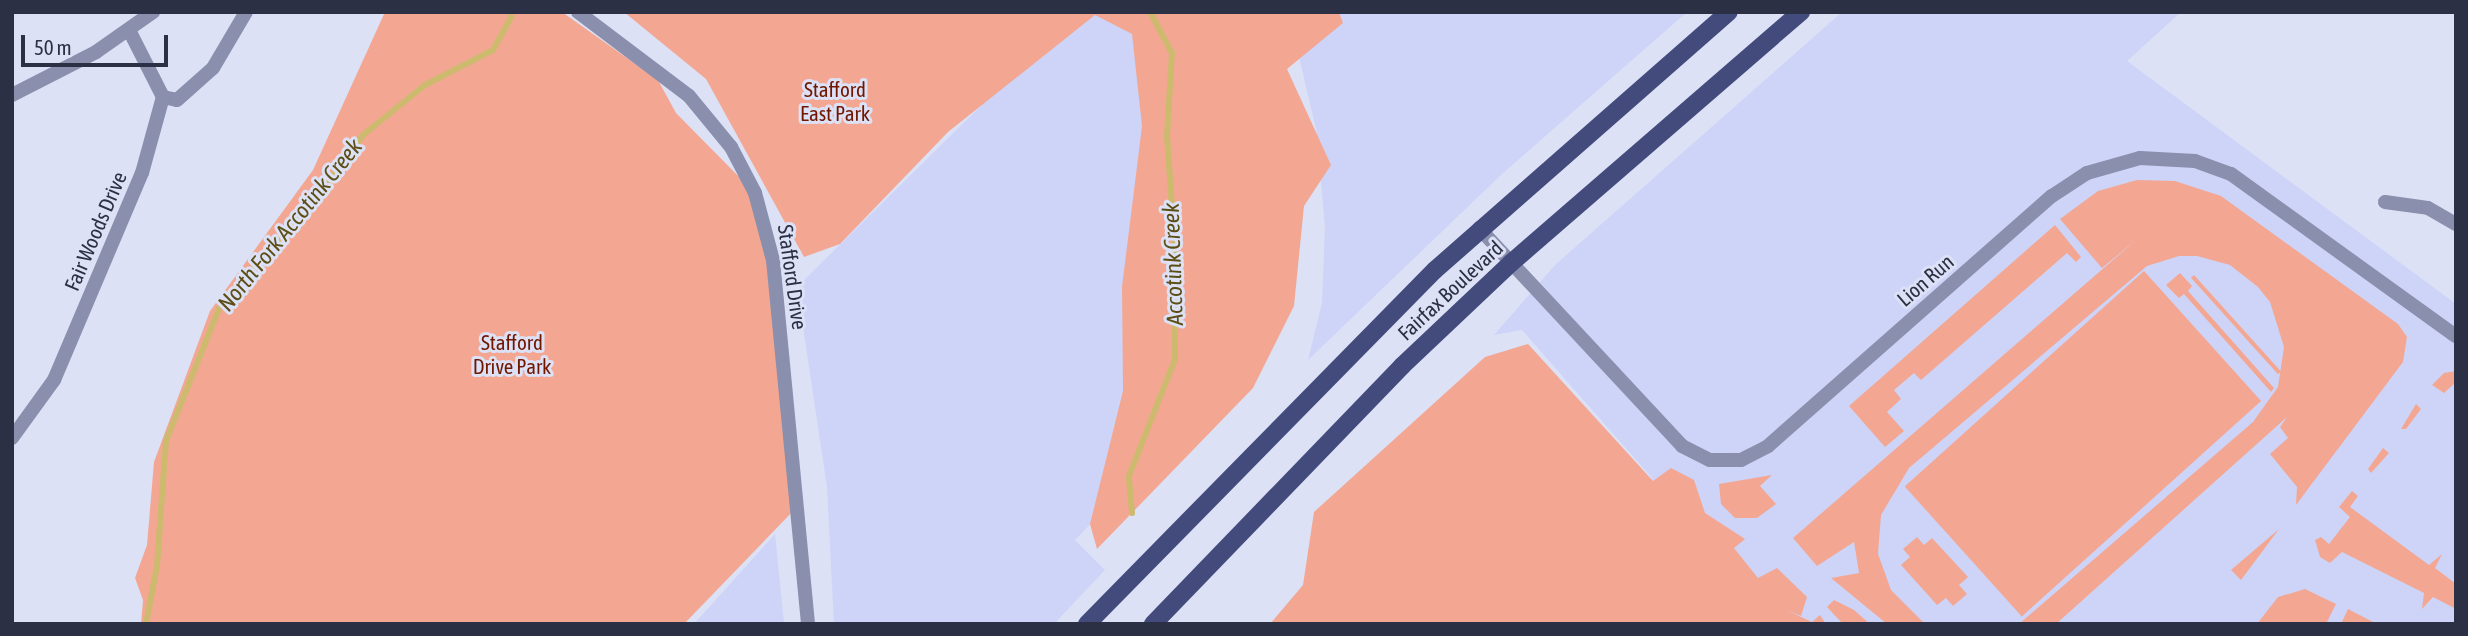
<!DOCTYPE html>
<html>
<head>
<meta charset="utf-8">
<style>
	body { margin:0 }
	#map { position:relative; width:2468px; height:636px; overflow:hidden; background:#dce1f6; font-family:"Asap Condensed",sans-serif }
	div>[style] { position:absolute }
	.built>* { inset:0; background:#cdd4f7 }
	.green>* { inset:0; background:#f3a793; transform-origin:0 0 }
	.stream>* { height:6px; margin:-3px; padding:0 3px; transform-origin:3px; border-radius:3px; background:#cdba6f }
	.minor>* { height:14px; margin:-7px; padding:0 7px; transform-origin:7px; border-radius:7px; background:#898fac }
	.tertiary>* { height:14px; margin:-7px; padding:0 7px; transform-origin:7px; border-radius:7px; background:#898fac }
	.primary>* { height:18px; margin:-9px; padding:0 9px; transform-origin:9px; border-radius:9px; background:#434a7c }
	span { translate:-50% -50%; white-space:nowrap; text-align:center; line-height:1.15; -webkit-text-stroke:6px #dce1f6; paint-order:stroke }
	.park-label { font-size:21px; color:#711700 }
	.street-label { font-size:21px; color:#2c3044 }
	.water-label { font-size:23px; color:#5c4e15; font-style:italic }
	.frame { position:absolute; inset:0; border:14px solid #2c3044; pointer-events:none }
	.scale { position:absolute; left:21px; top:35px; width:147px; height:32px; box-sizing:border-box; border:4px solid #2c3044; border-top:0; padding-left:9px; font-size:21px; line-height:24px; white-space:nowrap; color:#2c3044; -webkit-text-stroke:5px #dce1f6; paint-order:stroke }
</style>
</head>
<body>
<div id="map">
	<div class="built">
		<div style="clip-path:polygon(1076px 12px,1687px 12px,1502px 174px,1308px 360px,1322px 303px,1325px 227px,1316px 129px,1299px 57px,1225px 127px,1157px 455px,1075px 540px,1105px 570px,1054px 624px,834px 624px,827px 487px,797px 287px)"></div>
		<div style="clip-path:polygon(1842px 12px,2181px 12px,2127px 61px,2456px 304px,2456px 624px,1486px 624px,1652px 478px,1522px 330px,1494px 335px,1555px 265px)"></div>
		<div style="clip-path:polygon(775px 534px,784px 624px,694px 624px)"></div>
	</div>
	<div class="green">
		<div style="clip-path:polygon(385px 12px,562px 12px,658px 80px,676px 113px,755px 193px,773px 260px,797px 507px,684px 624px,141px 624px,143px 600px,135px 578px,147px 545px,154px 462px,210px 311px,313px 170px)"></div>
		<div style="clip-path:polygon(624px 12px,1339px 12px,1343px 23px,1287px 69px,1331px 165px,1304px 206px,1294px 306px,1253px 388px,1097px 549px,1090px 524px,1123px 391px,1122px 287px,1142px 126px,1132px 34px,1095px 15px,948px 132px,840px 244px,804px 257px,706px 79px)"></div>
		<div style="clip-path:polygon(2137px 180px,2175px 181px,2221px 196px,2398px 324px,2407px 337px,2403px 362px,2296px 505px,2297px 487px,2270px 454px,2288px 438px,2280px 427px,2287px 417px,2056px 624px,2019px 624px,2253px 422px,2278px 387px,2284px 347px,2270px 302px,2258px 287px,2230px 265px,2197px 256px,2179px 256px,2147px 266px,1909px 468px,1881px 515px,1878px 554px,1891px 590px,1925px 624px,1887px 624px,1831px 578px,1859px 573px,1854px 542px,1817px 566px,1793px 538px,2136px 240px,2102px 268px,2060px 219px,2098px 191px)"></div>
		<div style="clip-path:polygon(2055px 225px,2081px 257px,2076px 262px,2067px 253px,1921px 380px,1914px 373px,1894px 390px,1901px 399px,1887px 412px,1904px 431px,1885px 447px,1849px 406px)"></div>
		<div style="left:2144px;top:271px;width:175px;height:322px;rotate:48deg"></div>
		<div style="clip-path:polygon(2180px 273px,2192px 286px,2188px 291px,2274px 388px,2271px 392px,2184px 294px,2179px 298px,2166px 285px)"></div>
		<div style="left:2194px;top:275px;width:130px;height:4px;rotate:48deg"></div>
		<div style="clip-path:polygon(1528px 344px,1653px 481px,1671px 468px,1694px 480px,1705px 513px,1745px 539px,1734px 548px,1758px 578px,1777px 568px,1807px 597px,1801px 616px,1786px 610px,1812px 622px,1820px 615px,1826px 624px,1270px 624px,1303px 585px,1314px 512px,1485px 357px)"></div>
		<div style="clip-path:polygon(2456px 371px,2456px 382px,2444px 393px,2432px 385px,2444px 373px)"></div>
		<div style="clip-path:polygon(2416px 404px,2421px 409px,2406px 429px,2401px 429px)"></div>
		<div style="clip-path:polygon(2383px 448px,2389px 453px,2371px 473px,2368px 469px)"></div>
		<div style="clip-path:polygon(1772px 475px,1760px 486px,1776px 504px,1757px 518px,1735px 518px,1721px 504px,1719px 484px)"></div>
		<div style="clip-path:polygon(2352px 491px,2358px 496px,2350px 507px,2429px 565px,2442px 554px,2435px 568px,2456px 584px,2456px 609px,2433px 597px,2422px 609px,2424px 593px,2342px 552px,2330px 563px,2320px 557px,2315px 540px,2321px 537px,2329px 544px,2350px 517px,2339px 507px)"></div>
		<div style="clip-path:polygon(2279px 529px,2241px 580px,2231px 570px)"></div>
		<div style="clip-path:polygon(1917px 537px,1924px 545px,1932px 538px,1968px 577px,1959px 585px,1967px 594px,1953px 606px,1946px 598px,1937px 605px,1901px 565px,1910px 557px,1903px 549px)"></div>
		<div style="clip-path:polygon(2305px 589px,2336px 604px,2326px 624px,2257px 624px,2278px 597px)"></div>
		<div style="clip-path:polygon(1834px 600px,1854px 610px,1870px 624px,1843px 624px,1827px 607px)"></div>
		<div style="clip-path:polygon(2348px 609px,2377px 624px,2341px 624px)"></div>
	</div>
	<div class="stream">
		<div style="left:1132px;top:513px;width:37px;rotate:-95deg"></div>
		<div style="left:1129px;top:476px;width:126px;rotate:-68.5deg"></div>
		<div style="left:1175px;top:359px;width:123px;rotate:-90.5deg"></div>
		<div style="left:1174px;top:236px;width:100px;rotate:-94deg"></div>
		<div style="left:1167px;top:136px;width:83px;rotate:-86.6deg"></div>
		<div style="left:1172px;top:53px;width:47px;rotate:-118.2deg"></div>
		<div style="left:146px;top:624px;width:59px;rotate:-79.3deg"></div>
		<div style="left:157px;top:566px;width:125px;rotate:-85.9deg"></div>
		<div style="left:166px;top:441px;width:145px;rotate:-68.2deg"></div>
		<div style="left:220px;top:306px;width:152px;rotate:-48.5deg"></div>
		<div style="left:321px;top:192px;width:71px;rotate:-53.6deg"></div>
		<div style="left:363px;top:135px;width:80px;rotate:-38.9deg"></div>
		<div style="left:425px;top:85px;width:76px;rotate:-27.2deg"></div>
		<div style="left:493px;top:50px;width:38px;rotate:-61deg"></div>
	</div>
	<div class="minor">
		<div style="left:578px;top:12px;width:139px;rotate:37.1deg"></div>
		<div style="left:689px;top:96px;width:66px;rotate:50.5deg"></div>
		<div style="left:731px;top:147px;width:52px;rotate:62.4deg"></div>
		<div style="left:755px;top:193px;width:69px;rotate:75deg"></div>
		<div style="left:773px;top:260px;width:366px;rotate:84.5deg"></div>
		<div style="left:12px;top:95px;width:94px;rotate:-27.1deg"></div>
		<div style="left:96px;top:52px;width:70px;rotate:-35.1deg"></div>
		<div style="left:163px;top:97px;width:14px;rotate:12deg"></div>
		<div style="left:177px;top:100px;width:48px;rotate:-41.6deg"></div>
		<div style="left:213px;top:68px;width:65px;rotate:-59.5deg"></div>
		<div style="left:2385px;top:202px;width:43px;rotate:7.9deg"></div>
		<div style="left:2428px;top:208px;width:32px;rotate:30deg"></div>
		<div style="left:12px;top:438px;width:72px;rotate:-54.1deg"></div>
		<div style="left:54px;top:380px;width:225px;rotate:-67deg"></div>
		<div style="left:142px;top:173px;width:79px;rotate:-74.6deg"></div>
		<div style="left:163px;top:97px;width:75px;rotate:-116.9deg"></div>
	</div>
	<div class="tertiary">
		<div style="left:1479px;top:228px;width:298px;rotate:47deg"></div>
		<div style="left:1682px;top:446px;width:31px;rotate:27deg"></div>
		<div style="left:1710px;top:460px;width:31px"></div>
		<div style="left:1741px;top:460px;width:30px;rotate:-27deg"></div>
		<div style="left:1768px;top:446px;width:378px;rotate:-41.4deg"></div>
		<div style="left:2052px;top:196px;width:42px;rotate:-33.3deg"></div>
		<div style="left:2087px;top:173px;width:55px;rotate:-15.8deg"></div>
		<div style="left:2140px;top:158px;width:55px;rotate:3.1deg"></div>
		<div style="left:2195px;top:161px;width:38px;rotate:20deg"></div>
		<div style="left:2231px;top:174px;width:277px;rotate:35.8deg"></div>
	</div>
	<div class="primary">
		<div style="left:1087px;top:624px;width:496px;rotate:-45.5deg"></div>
		<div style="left:1435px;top:270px;width:391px;rotate:-41.3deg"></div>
		<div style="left:1153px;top:624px;width:359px;rotate:-46deg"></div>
		<div style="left:1402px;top:366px;width:150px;rotate:-43.4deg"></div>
		<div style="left:1511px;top:263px;width:384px;rotate:-40.9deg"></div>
	</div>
	<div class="park-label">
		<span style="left:835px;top:101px">Stafford<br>East Park</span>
		<span style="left:512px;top:354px">Stafford<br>Drive Park</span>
	</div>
	<div class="street-label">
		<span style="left:95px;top:231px;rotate:-67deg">Fair Woods Drive</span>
		<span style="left:793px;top:277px;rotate:82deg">Stafford Drive</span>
		<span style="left:1925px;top:280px;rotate:-41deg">Lion Run</span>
		<span style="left:1450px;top:290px;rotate:-43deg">Fairfax Boulevard</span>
	</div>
	<div class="water-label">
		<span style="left:290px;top:225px;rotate:-51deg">North Fork Accotink Creek</span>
		<span style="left:1173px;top:264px;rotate:-92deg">Accotink Creek</span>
	</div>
	<div class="frame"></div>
	<div class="scale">50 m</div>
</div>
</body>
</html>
